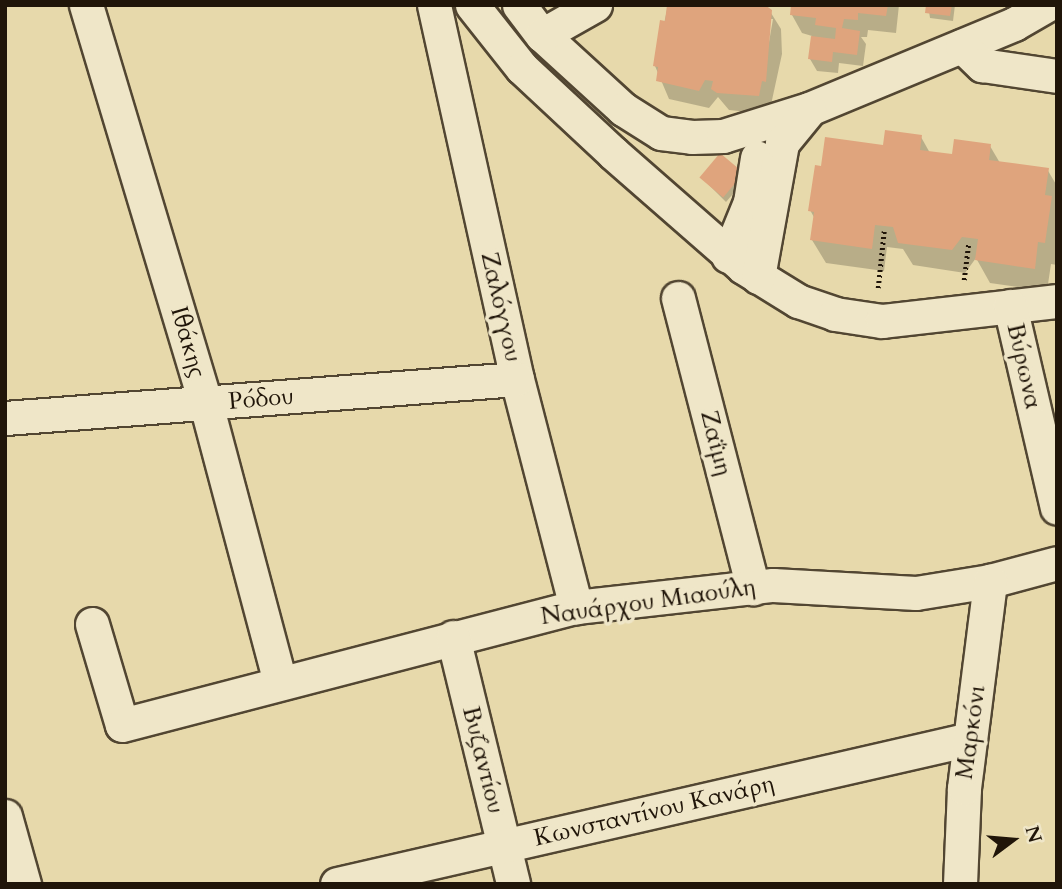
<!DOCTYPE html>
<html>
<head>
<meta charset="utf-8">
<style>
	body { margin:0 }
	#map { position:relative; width:1062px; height:889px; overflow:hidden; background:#e7d9ab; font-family:Cardo,serif }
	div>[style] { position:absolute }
	.shadow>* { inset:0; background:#0003 }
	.building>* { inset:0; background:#dfa47d; transform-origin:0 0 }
	.path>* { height:4.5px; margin-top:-2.25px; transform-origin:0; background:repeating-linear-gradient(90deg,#201509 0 2px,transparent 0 5.5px) }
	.roads { filter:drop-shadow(2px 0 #524632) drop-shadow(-2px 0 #524632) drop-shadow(0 2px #524632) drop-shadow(0 -2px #524632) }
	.minor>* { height:33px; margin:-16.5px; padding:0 16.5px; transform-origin:16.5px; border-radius:16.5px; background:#efe6c8 }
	span { translate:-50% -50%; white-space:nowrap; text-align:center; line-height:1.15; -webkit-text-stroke:7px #efe6c8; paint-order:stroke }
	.street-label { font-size:24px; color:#201509 }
	.frame { position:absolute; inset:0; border:7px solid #201509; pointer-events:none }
	.north { position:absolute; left:978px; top:805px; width:70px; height:70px; -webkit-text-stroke:5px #efe6c8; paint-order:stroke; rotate:74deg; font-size:19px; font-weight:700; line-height:28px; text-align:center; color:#201509 }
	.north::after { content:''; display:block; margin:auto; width:24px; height:32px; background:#201509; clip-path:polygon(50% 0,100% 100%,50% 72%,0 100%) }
</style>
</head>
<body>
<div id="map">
	<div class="shadow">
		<div style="clip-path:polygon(evenodd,668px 5px,766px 5px,781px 29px,782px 54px,769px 114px,729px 110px,718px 97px,709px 108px,669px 99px,655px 66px,668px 5px,769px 19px,773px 19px,769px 42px,769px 19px)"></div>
		<div style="clip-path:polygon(793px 5px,899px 5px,896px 33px,868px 30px,867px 37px,861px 37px,866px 44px,863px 66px,839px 63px,838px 73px,817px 71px,810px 59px,812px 36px,802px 33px,792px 15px)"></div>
		<div style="clip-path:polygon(928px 5px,955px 5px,953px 21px,930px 18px)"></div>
		<div style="clip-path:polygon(921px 137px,930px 153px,954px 156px,990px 146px,1000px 163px,1047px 169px,1057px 186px,1057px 265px,1051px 264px,1047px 291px,990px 283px,976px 258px,965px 273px,913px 265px,903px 249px,887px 247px,884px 271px,826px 263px,812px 240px,815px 219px,810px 210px,822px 168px)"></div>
		<div style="clip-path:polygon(701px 177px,745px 180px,726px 202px)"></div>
	</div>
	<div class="building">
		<div style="clip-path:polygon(667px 5px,765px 5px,772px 10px,766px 82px,762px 81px,759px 96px,717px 93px,711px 89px,713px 81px,705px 80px,699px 91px,656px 81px,658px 67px,653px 66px,660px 20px,665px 21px)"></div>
		<div style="clip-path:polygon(791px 5px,888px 5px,886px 16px,858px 13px,858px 20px,844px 19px,842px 28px,860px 31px,857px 55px,833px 52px,832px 62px,808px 59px,811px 36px,835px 39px,836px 28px,815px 25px,816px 18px,790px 15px)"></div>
		<div style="clip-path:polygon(926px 5px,952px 5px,950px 16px,925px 13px)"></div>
		<div style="clip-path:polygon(885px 130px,922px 135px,920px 150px,952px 154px,954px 139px,991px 144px,989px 160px,1049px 168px,1045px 195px,1052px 196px,1045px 243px,1038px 242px,1035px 269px,975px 260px,978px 239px,962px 237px,952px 250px,898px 243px,893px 227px,875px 225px,872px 249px,810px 240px,814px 212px,808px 211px,815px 165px,821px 166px,825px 137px,883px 145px)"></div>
		<div style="left:720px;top:153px;width:31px;height:32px;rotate:40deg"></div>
	</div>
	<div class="path">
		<div style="left:964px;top:280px;width:38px;rotate:-83deg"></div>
		<div style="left:878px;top:288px;width:57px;rotate:-84deg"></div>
	</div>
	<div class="roads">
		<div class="minor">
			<div style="left:86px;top:5px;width:417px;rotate:73.3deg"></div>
			<div style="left:206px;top:404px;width:288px;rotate:75.1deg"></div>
			<div style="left:434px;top:5px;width:383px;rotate:77.5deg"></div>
			<div style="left:517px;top:379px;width:236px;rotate:75.5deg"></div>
			<div style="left:472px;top:5px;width:80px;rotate:51.6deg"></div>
			<div style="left:522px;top:68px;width:125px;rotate:43deg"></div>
			<div style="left:613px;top:153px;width:173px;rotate:41.2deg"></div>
			<div style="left:743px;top:267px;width:65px;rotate:31.7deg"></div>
			<div style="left:798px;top:301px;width:39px;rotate:19deg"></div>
			<div style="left:835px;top:314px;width:48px;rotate:8.5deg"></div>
			<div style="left:882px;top:321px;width:176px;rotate:-6.5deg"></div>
			<div style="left:519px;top:5px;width:38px;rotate:53deg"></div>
			<div style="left:542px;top:35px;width:110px;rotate:42.4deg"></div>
			<div style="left:623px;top:109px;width:45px;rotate:32.3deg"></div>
			<div style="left:661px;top:133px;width:31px;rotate:7deg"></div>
			<div style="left:692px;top:137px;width:31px;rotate:-2deg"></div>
			<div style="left:723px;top:136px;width:90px;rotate:-17.4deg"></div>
			<div style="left:809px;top:109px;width:222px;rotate:-22.5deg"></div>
			<div style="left:1014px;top:24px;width:38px;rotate:-30deg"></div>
			<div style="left:542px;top:35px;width:61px;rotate:-29.5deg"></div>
			<div style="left:962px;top:46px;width:28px;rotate:44deg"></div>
			<div style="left:982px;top:65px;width:76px;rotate:8.3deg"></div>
			<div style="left:728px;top:256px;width:58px;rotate:-67.8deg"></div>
			<div style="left:750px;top:202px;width:45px;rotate:-81deg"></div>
			<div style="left:758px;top:277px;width:136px;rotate:-79.8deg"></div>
			<div style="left:782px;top:143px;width:43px;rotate:-50.7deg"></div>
			<div style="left:678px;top:298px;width:300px;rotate:75.5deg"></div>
			<div style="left:1010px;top:306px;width:207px;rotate:76.9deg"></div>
			<div style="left:5px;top:418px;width:513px;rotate:-4.36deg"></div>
			<div style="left:92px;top:624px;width:105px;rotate:73.5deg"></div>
			<div style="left:122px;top:725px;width:469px;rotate:-14.6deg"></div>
			<div style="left:576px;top:607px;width:198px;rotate:-6.4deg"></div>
			<div style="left:773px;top:585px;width:143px;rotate:3.2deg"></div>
			<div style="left:916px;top:593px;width:75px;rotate:-9.2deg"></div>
			<div style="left:990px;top:581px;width:69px;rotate:-15deg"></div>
			<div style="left:453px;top:637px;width:254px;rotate:76.3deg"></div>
			<div style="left:5px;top:816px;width:71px;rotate:74.4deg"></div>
			<div style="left:337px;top:884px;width:649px;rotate:-12.9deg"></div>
			<div style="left:960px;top:884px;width:96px;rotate:-87.6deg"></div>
			<div style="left:964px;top:788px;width:209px;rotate:-82.8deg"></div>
		</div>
	</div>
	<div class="street-label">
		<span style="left:501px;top:307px;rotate:77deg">Ζαλόγγου</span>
		<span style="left:188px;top:342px;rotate:74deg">Ιθάκης</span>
		<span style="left:1024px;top:366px;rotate:77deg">Βύρωνα</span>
		<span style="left:261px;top:399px;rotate:-5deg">Ρόδου</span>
		<span style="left:716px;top:443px;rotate:76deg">Ζαΐμη</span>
		<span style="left:648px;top:602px;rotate:-8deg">Ναυάρχου Μιαούλη</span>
		<span style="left:971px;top:732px;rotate:-82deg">Μαρκόνι</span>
		<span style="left:483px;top:760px;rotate:76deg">Βυζαντίου</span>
		<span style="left:654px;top:811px;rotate:-13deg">Κωνσταντίνου Κανάρη</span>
	</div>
	<div class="frame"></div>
	<div class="north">N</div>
</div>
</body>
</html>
